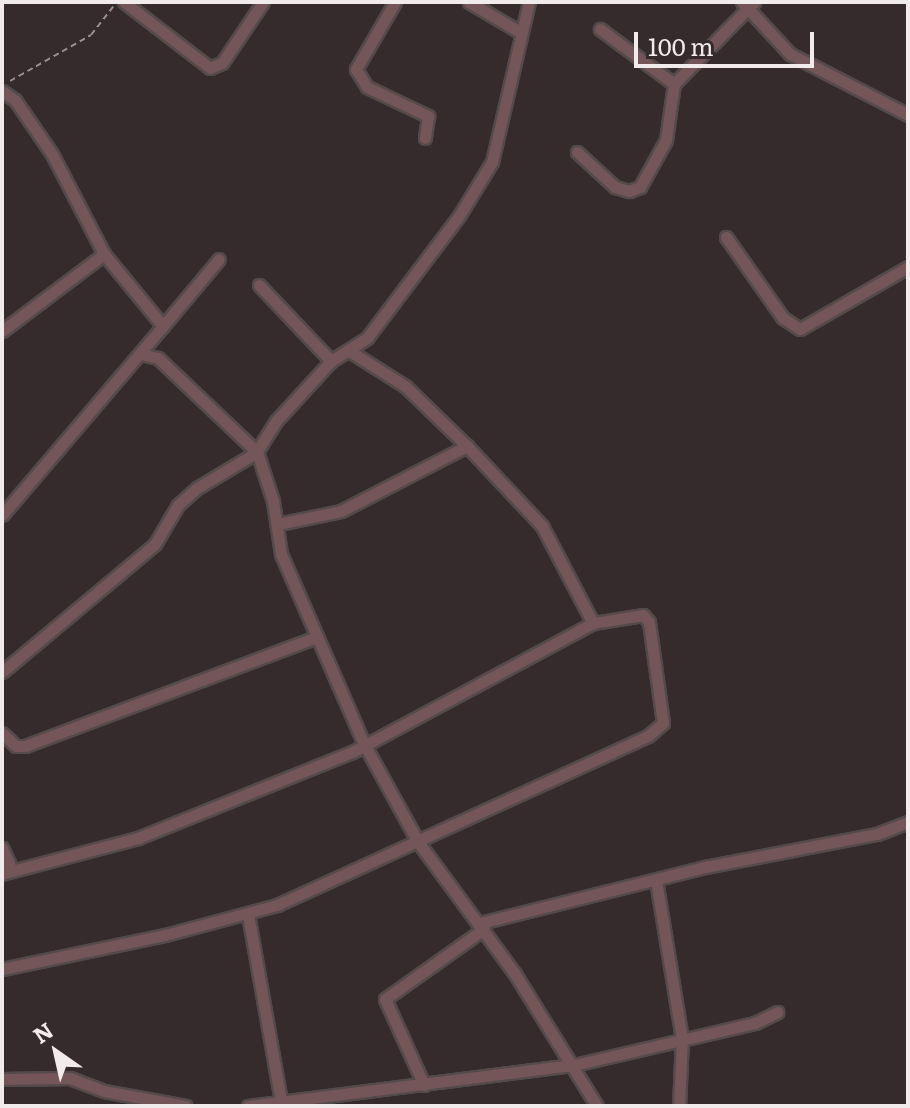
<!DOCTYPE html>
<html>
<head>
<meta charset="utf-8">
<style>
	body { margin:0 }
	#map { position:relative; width:910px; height:1108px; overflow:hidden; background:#362b2c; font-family:Literata,serif }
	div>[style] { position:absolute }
	.path>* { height:2px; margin-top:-1px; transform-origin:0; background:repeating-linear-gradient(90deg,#9a9292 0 6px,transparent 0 10px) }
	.roads { filter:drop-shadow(2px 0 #544a4b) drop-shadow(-2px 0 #544a4b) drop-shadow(0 2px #544a4b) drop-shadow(0 -2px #544a4b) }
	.minor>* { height:11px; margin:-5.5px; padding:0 5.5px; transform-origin:5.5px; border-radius:5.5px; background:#755658 }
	span { translate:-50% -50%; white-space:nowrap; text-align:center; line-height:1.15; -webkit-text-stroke:6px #362b2c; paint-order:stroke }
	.frame { position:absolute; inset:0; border:4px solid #f2ebeb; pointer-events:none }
	.north { position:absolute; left:16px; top:1012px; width:80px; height:80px; -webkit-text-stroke:6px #362b2c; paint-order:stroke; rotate:326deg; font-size:22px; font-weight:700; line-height:32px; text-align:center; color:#f2ebeb }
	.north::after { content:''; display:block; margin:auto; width:28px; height:36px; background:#f2ebeb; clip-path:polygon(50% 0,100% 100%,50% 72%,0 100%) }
	.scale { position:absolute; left:634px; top:32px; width:180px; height:36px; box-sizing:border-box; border:4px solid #f2ebeb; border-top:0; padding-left:10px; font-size:24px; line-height:28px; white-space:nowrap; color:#f2ebeb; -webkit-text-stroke:6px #362b2c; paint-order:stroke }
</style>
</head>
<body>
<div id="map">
	<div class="path">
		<div style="left:10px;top:81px;width:93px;rotate:-29.6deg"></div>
		<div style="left:91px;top:35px;width:37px;rotate:-52deg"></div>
	</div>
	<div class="roads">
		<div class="minor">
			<div style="left:124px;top:2px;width:108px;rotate:37.5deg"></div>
			<div style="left:210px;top:68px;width:13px;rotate:-23deg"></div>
			<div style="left:222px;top:63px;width:73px;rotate:-56.1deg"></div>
			<div style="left:395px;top:2px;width:78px;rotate:120.2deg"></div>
			<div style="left:356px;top:69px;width:21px;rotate:59deg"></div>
			<div style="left:367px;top:87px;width:68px;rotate:25.4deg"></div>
			<div style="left:428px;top:116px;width:22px;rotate:98deg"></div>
			<div style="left:469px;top:2px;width:59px;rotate:30.5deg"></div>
			<div style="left:742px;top:2px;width:71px;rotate:47.3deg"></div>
			<div style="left:790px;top:54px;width:133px;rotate:27.3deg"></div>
			<div style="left:600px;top:29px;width:92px;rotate:36.6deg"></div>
			<div style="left:2px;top:91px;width:16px;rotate:35deg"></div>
			<div style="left:15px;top:100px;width:65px;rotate:55.6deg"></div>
			<div style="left:52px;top:154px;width:113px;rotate:62.5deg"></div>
			<div style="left:577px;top:152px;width:52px;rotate:42.6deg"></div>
			<div style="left:615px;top:187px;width:15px;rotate:16deg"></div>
			<div style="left:629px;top:191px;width:12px;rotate:-20deg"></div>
			<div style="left:640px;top:187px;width:54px;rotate:-61deg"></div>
			<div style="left:666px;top:140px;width:57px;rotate:-81.9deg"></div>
			<div style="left:674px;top:84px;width:115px;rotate:-45.7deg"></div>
			<div style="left:726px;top:237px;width:99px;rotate:54.9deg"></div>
			<div style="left:783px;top:318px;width:20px;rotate:33deg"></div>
			<div style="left:800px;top:329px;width:125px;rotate:-29.9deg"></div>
			<div style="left:259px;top:285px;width:105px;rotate:46.5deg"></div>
			<div style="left:331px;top:361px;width:81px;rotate:132.5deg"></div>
			<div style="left:276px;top:421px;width:36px;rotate:122deg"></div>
			<div style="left:257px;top:452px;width:52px;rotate:71.9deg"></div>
			<div style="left:273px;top:501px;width:54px;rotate:81.4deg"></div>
			<div style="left:281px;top:554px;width:207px;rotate:66.4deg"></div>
			<div style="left:364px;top:744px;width:112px;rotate:61.1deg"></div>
			<div style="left:418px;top:842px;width:164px;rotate:53.7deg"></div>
			<div style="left:515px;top:974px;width:155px;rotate:58.2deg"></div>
			<div style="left:163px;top:326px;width:87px;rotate:-50.1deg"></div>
			<div style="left:2px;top:331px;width:128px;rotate:-37deg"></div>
			<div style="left:104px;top:254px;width:93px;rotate:50.7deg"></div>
			<div style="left:163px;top:326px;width:248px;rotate:130.4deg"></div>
			<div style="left:351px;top:352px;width:64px;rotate:32.2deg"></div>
			<div style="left:405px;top:386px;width:86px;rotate:44.1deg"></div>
			<div style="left:331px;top:361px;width:43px;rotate:-32.6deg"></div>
			<div style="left:367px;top:338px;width:153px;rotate:-53deg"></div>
			<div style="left:459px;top:216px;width:63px;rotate:-58.6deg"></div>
			<div style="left:492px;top:162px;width:164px;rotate:-77deg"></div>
			<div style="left:278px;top:524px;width:64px;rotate:-11.7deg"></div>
			<div style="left:341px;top:511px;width:142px;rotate:-27.3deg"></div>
			<div style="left:467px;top:446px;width:110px;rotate:46.8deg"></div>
			<div style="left:542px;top:526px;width:110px;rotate:62.3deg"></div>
			<div style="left:2px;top:672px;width:199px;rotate:-39.9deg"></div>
			<div style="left:155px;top:544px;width:45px;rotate:-59.5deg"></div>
			<div style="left:178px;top:505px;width:25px;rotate:-42deg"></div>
			<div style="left:197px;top:488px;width:70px;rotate:-31deg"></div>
			<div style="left:257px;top:452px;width:137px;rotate:-136.5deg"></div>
			<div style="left:158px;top:358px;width:17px;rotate:-167deg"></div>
			<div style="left:2px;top:733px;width:19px;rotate:43deg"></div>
			<div style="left:16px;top:746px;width:9px"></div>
			<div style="left:25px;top:746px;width:312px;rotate:-20.5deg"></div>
			<div style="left:2px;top:848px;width:17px;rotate:65deg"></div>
			<div style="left:9px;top:863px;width:13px;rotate:122deg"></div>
			<div style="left:656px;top:880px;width:160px;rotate:80.7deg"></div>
			<div style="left:682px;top:1038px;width:68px;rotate:92.5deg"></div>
			<div style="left:248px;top:914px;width:195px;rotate:80deg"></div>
			<div style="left:480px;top:923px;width:232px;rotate:-14deg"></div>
			<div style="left:705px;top:867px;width:175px;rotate:-10.9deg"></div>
			<div style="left:877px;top:834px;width:33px;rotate:-21deg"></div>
			<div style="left:2px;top:969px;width:167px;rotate:-11.8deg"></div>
			<div style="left:165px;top:935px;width:116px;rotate:-15deg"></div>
			<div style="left:277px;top:905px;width:408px;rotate:-24.5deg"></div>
			<div style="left:648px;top:736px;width:20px;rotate:-41deg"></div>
			<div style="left:663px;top:723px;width:102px;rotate:-97.9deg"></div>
			<div style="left:649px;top:622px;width:9px;rotate:-131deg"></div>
			<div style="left:643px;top:615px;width:51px;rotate:170.9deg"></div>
			<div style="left:593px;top:623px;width:273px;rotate:151.8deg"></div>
			<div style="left:352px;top:752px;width:231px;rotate:158.1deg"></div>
			<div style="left:138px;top:838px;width:138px;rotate:165.3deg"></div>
			<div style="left:2px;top:1079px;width:68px;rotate:-0.8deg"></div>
			<div style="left:70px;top:1078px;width:36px;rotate:21deg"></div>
			<div style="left:104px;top:1091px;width:83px;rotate:10.4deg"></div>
			<div style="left:424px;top:1085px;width:94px;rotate:-114.4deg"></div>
			<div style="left:385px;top:999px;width:121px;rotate:-35.3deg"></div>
			<div style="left:248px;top:1106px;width:329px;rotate:-7.2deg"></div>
			<div style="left:574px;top:1065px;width:186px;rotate:-13.1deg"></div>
			<div style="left:755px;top:1023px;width:25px;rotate:-26deg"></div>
		</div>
	</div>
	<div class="frame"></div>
	<div class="north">N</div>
	<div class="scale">100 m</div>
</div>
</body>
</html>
